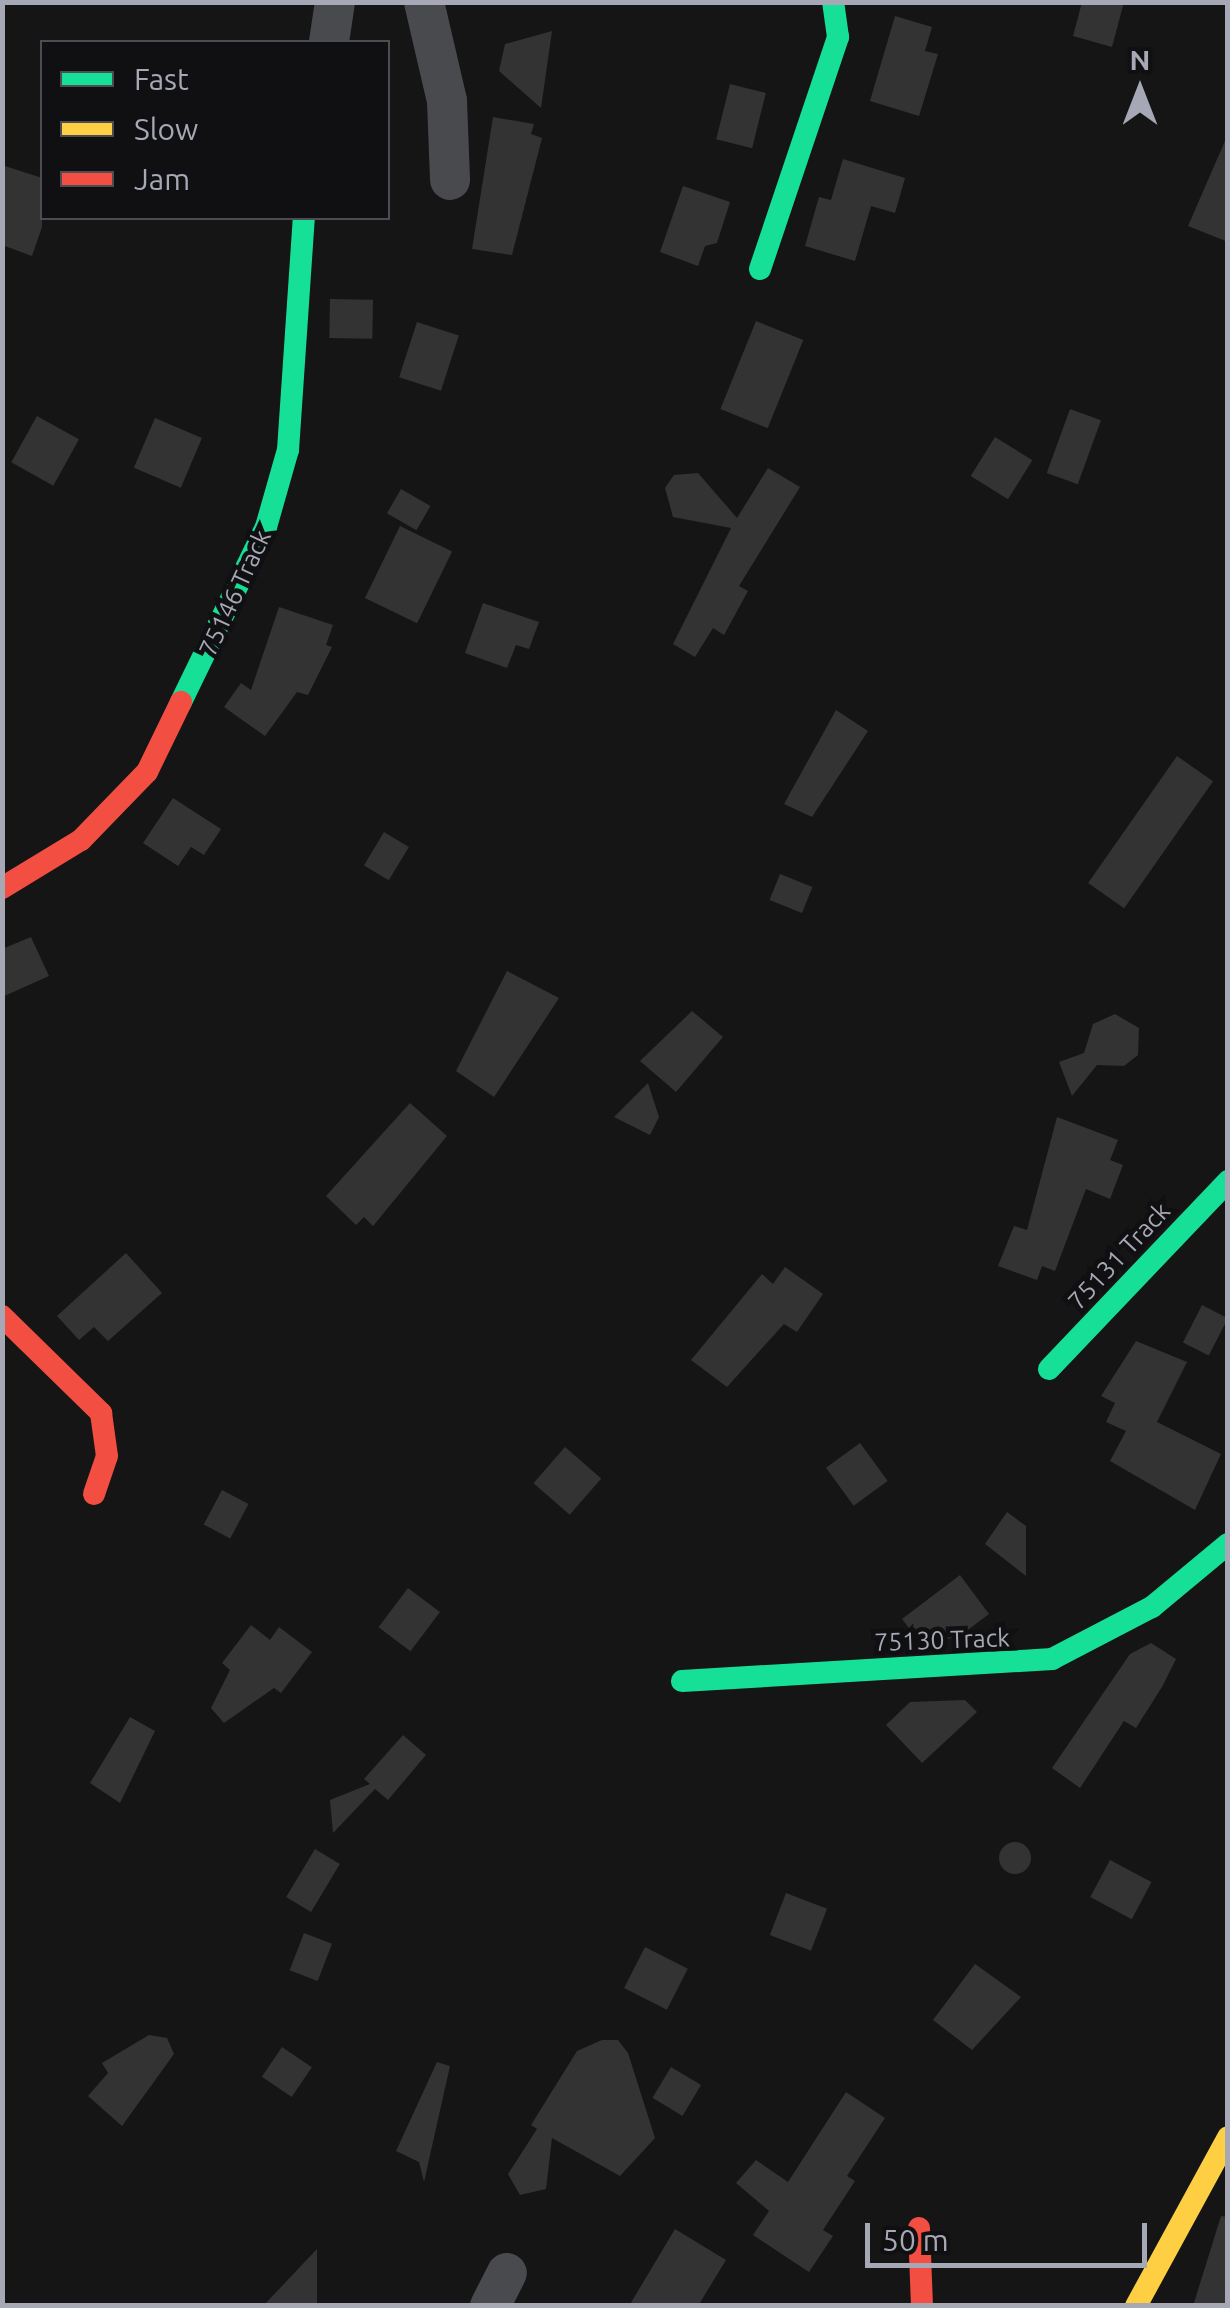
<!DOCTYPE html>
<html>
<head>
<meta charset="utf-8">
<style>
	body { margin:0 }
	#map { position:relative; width:1230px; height:2308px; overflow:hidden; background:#151515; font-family:Ubuntu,sans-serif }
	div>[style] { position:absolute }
	.building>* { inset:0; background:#333334; transform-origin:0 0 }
	.round { border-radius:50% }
	.street>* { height:40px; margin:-20px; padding:0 20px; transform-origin:20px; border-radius:20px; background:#494a4e }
	.fast>* { height:22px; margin:-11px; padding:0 11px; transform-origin:11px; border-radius:11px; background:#16e098 }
	.slow>* { height:22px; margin:-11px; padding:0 11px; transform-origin:11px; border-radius:11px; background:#ffcf43 }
	.jam>* { height:22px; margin:-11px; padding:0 11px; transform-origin:11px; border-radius:11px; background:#f24e42 }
	span { translate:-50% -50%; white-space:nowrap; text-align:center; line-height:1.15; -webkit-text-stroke:9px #100f11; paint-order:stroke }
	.street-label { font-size:25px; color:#a6a8b6 }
	.frame { position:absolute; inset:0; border:5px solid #a6a8b6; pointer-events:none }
	.legend { position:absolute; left:40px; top:40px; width:350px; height:180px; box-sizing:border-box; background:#100f11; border:2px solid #4c4c53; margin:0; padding:12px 18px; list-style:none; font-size:30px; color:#a6a8b6 }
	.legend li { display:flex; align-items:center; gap:20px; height:50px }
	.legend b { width:50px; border:2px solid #4c4c53 }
	.north { position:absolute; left:1090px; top:40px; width:100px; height:100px; -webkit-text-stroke:8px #100f11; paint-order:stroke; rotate:0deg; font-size:28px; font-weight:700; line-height:40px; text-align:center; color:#a6a8b6 }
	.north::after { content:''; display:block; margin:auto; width:35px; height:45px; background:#a6a8b6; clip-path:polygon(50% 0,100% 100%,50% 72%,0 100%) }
	.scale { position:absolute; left:865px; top:2223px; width:282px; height:45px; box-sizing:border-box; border:5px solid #a6a8b6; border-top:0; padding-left:12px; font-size:30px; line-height:35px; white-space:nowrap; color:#a6a8b6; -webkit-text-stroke:8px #100f11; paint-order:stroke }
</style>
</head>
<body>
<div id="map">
	<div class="building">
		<div style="clip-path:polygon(1082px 2px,1124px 2px,1112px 47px,1073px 36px)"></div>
		<div style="clip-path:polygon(895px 16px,932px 27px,925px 51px,938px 54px,919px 116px,870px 101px)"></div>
		<div style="clip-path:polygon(552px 31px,541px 108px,499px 71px,505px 44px)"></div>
		<div style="left:730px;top:84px;width:37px;height:57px;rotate:14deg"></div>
		<div style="clip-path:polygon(493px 117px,534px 124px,531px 134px,542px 138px,512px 255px,472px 249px)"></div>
		<div style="clip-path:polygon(1228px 134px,1228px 242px,1188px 226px)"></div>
		<div style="clip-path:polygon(843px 159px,905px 178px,895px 213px,871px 206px,855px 261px,805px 246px,819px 197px,831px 200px)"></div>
		<div style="clip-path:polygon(2px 165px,42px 178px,42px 227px,32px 256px,2px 245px)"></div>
		<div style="clip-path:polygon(683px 186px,730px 202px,717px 243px,705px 246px,698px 266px,660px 252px)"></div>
		<div style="left:330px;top:299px;width:43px;height:39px;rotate:1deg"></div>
		<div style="left:756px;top:321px;width:51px;height:95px;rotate:22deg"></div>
		<div style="left:417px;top:322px;width:44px;height:58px;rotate:18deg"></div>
		<div style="left:1070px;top:409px;width:33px;height:68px;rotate:20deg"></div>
		<div style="left:37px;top:416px;width:48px;height:53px;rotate:29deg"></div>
		<div style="left:155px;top:418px;width:51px;height:54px;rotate:23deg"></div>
		<div style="left:995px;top:437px;width:44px;height:46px;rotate:32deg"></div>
		<div style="clip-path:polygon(768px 468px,800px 487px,739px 586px,748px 591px,724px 635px,713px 628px,695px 657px,673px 644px,731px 528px,673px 517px,665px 488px,674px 475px,698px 473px,737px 518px)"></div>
		<div style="left:401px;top:489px;width:34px;height:28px;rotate:30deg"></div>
		<div style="left:400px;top:526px;width:58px;height:80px;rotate:26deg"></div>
		<div style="clip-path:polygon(483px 603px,539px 622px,529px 649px,516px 645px,507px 668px,465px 653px)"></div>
		<div style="clip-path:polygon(279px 607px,333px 625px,326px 645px,332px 647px,308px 695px,297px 692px,265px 736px,224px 707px,241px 683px,251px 690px)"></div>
		<div style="clip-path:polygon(836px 710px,868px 731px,812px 817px,784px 804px)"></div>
		<div style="left:1177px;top:756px;width:44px;height:155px;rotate:35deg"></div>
		<div style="clip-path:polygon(173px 798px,221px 829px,204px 855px,191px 847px,178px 866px,143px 843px)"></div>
		<div style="left:384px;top:832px;width:29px;height:39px;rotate:31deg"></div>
		<div style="left:780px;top:874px;width:35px;height:28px;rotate:22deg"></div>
		<div style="clip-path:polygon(31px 937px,49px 976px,2px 997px,2px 949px)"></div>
		<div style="clip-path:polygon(507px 971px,559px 998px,494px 1097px,456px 1071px)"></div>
		<div style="clip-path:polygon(692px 1011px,723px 1037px,676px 1092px,640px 1061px)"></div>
		<div style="clip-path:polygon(1115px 1014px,1139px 1028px,1138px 1055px,1124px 1066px,1097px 1065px,1072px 1096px,1059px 1062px,1084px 1053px,1093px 1024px)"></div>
		<div style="clip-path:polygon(648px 1083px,659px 1117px,650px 1135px,614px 1117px)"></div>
		<div style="clip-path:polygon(410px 1103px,447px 1136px,373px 1226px,364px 1217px,356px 1225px,326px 1196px)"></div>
		<div style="clip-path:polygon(1057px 1117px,1118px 1140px,1110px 1160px,1123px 1165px,1110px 1199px,1086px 1189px,1055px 1271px,1042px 1266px,1037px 1280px,998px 1266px,1014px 1226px,1027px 1230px)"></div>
		<div style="clip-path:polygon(126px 1253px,162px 1293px,108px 1341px,94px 1327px,79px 1340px,57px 1316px)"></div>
		<div style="clip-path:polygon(785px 1267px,823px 1294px,797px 1332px,784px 1324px,727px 1387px,691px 1360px,762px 1274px,773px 1284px)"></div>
		<div style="left:1202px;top:1305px;width:29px;height:42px;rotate:27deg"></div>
		<div style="clip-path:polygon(1136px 1341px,1187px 1362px,1157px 1422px,1221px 1454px,1195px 1510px,1110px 1461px,1126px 1431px,1106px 1422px,1115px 1403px,1101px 1396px)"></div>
		<div style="left:860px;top:1443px;width:47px;height:42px;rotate:54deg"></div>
		<div style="left:565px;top:1447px;width:48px;height:48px;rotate:41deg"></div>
		<div style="left:222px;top:1490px;width:30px;height:39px;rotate:28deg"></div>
		<div style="clip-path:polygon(1007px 1512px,1026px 1526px,1026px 1576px,985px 1544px)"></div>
		<div style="clip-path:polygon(960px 1575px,989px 1614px,957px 1638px,918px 1640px,902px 1619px)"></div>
		<div style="left:408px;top:1588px;width:40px;height:49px;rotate:37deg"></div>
		<div style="clip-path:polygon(251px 1625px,270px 1640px,279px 1627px,312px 1652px,281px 1693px,274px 1688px,224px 1723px,211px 1708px,230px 1670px,222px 1663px)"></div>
		<div style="clip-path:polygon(1151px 1643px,1176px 1659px,1162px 1687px,1136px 1728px,1124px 1721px,1080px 1788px,1052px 1768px,1130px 1654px)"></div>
		<div style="clip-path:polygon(965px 1700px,977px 1712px,922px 1763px,886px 1725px,910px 1702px)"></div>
		<div style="clip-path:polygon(130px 1717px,155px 1731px,120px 1803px,90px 1783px)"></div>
		<div style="clip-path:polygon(403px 1735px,426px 1755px,388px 1800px,375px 1789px,333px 1833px,330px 1800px,370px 1784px,364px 1779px)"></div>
		<div class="round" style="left:999px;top:1842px;width:32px;height:32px"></div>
		<div style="left:315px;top:1849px;width:29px;height:56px;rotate:31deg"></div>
		<div style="left:1110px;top:1860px;width:47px;height:42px;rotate:28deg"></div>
		<div style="left:786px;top:1893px;width:44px;height:45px;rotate:21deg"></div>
		<div style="left:304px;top:1933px;width:30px;height:40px;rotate:21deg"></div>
		<div style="left:645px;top:1947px;width:48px;height:46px;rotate:27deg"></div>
		<div style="clip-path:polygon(975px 1964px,1021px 1997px,972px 2050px,933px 2020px)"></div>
		<div style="clip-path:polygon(149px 2035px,167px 2038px,174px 2054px,122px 2126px,88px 2096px,108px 2073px,102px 2063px)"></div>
		<div style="clip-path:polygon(602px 2040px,618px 2040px,628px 2053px,655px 2138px,620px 2176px,552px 2138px,546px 2189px,520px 2195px,508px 2174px,537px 2129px,531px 2125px,577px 2051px)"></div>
		<div style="left:282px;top:2047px;width:36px;height:36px;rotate:34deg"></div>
		<div style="clip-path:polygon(437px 2062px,450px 2066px,424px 2182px,419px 2162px,396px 2151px)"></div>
		<div style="left:671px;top:2067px;width:35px;height:36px;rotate:31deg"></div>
		<div style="clip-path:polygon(846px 2092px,885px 2118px,847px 2176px,855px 2181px,823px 2230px,833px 2236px,809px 2272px,753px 2235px,769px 2211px,736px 2183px,756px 2160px,788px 2182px)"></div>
		<div style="clip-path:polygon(1221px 2216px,1228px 2217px,1228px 2306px,1193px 2306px)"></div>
		<div style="clip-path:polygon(675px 2229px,726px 2260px,698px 2306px,629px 2306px)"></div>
		<div style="clip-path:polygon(317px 2249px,317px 2306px,263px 2306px)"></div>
	</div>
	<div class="street">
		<div style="left:424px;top:2px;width:102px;rotate:76.9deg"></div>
		<div style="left:447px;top:101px;width:79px;rotate:87.8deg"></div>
		<div style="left:329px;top:42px;width:40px;rotate:-81.5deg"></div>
		<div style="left:490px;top:2306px;width:37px;rotate:-63deg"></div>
	</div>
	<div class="fast">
		<div style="left:760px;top:269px;width:245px;rotate:-71.4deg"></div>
		<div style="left:838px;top:37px;width:35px;rotate:-98deg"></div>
		<div style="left:181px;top:702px;width:195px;rotate:-64.1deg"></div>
		<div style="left:266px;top:527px;width:80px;rotate:-74.1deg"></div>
		<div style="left:288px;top:450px;width:233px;rotate:-86.1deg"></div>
		<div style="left:1049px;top:1369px;width:260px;rotate:-46.4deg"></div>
		<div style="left:682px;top:1681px;width:371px;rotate:-3.4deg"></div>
		<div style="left:1052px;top:1659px;width:113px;rotate:-27.5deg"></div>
		<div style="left:1152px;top:1607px;width:99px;rotate:-39.7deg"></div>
	</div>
	<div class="slow">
		<div style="left:1136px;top:2306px;width:192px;rotate:-61.4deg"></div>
	</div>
	<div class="jam">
		<div style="left:2px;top:888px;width:92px;rotate:-31.3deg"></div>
		<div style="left:81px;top:840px;width:95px;rotate:-45.9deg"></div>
		<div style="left:147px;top:772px;width:78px;rotate:-64.1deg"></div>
		<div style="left:2px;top:1316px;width:139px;rotate:44.4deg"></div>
		<div style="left:101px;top:1413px;width:43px;rotate:82.1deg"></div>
		<div style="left:107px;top:1456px;width:40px;rotate:108.9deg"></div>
		<div style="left:919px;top:2228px;width:78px;rotate:87.8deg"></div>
	</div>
	<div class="street-label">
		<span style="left:235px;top:593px;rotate:-65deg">75146 Track</span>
		<span style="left:1119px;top:1256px;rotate:-47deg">75131 Track</span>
		<span style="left:942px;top:1640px;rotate:-2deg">75130 Track</span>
	</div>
	<div class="frame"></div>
	<ul class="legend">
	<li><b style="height:12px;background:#16e098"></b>Fast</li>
	<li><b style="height:12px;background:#ffcf43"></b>Slow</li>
	<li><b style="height:12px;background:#f24e42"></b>Jam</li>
	</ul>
	<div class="north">N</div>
	<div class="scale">50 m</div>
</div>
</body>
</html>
